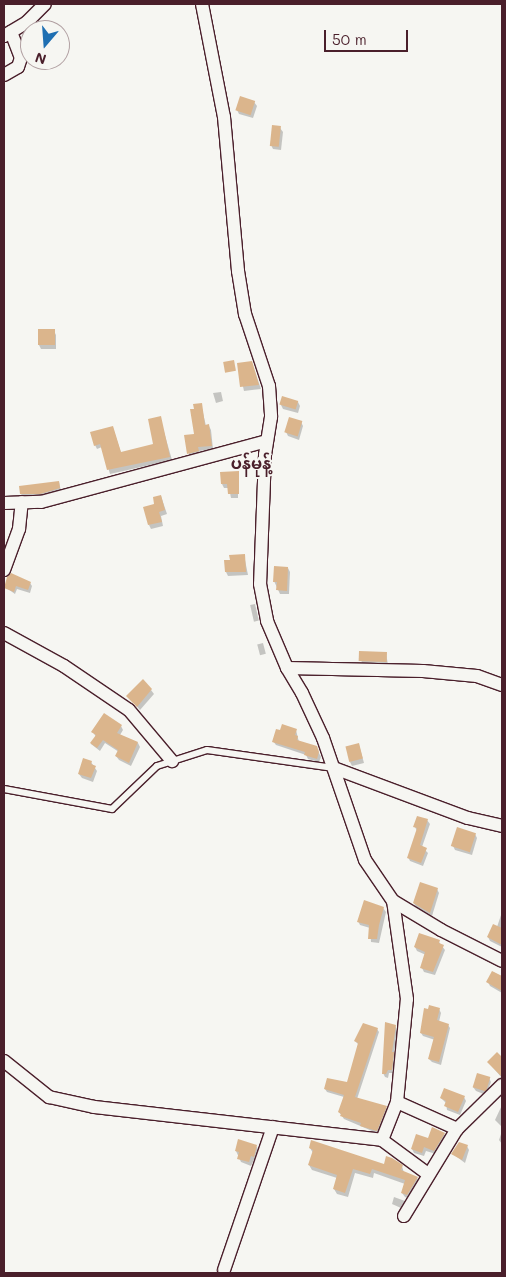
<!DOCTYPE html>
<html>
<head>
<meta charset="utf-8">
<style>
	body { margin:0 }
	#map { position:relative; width:506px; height:1277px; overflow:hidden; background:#f6f6f2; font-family:Mali,"Noto Sans Myanmar",sans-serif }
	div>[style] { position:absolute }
	.shadow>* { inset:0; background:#0003; transform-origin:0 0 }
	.building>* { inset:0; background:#dbb58c; transform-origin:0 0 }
	.roads { filter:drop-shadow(1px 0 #4a1f2b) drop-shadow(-1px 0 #4a1f2b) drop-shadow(0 1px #4a1f2b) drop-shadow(0 -1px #4a1f2b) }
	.lane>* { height:6px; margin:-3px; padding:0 3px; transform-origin:3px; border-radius:3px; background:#f6f6f2 }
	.street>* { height:12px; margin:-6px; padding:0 6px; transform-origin:6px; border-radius:6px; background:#f6f6f2 }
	span { translate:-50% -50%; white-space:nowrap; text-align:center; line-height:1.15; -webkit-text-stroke:4px #f6f6f2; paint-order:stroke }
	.quarter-label { font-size:16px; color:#4a1f2b; font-weight:700 }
	.frame { position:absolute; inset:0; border:5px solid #4a1f2b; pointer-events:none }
	.north { position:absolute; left:20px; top:20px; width:50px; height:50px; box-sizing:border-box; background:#f6f6f2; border:1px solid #b1a0a2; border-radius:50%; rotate:198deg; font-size:14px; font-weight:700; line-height:20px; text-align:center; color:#4a1f2b }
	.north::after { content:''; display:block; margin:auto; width:18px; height:22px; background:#1f6fb2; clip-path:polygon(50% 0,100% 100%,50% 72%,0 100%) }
	.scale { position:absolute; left:324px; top:30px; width:84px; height:22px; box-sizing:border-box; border:2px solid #4a1f2b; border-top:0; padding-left:6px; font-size:15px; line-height:18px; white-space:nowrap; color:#4a1f2b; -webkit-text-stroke:4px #f6f6f2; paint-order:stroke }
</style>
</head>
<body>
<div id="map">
	<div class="shadow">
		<div style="clip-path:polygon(254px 102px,257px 106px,253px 118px,239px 114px,237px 110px)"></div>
		<div style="clip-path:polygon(280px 128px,283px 132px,281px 150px,273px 149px,271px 145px)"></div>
		<div style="clip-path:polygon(54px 331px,56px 335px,56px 349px,41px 349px,39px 345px)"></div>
		<div style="clip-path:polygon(252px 363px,261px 389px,244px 391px,238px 365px)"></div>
		<div style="clip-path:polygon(221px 392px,223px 401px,216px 403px,213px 393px)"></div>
		<div style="clip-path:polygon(298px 402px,300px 406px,298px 413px,283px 409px,281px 405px)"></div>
		<div style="clip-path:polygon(201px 404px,206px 426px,209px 426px,211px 430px,213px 449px,199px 451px,200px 455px,190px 458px,185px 436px,195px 435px,195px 410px)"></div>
		<div style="clip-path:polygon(160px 418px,172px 460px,110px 474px,102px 447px,97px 449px,95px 445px,113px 428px,121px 453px,155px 445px)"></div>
		<div style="clip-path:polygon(301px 422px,303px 426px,299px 440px,288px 436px,286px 432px)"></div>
		<div style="clip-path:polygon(238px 473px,238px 498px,231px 498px,229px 488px,224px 488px,222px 484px)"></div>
		<div style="clip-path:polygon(59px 482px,61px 491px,42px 496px,23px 497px,21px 494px)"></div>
		<div style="clip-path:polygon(161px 496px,167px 514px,161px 516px,163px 526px,151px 529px,149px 525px)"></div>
		<div style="clip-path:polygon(244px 555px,248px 575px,228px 576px,226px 572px,231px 561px)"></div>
		<div style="clip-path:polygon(288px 568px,290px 572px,289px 594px,280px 594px,274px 581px)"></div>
		<div style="clip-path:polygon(30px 583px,32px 586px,30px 593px,17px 589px,15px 594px,5px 587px)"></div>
		<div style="left:255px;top:604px;width:17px;height:5px;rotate:77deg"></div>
		<div style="left:263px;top:643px;width:11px;height:6px;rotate:75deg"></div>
		<div style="clip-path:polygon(360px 652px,386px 653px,388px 665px,362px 664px)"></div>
		<div style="clip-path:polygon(151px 690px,154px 694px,140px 710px,128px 696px)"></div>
		<div style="clip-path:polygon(121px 726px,123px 730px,120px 735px,138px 743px,140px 747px,131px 766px,119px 760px,116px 756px,119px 752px,105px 743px,100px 751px,91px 744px,96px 737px,93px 732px)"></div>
		<div style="clip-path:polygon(296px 730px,299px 742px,316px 747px,321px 757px,319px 762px,308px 759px,306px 755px,276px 745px,273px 741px)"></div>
		<div style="clip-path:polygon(359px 745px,364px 763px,352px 766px,350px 762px)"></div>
		<div style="clip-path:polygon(91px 762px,97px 771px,93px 782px,82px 778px,79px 774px)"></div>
		<div style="clip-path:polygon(427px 820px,430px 824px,422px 847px,428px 853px,423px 866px,410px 861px,408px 857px,417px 831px,415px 827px)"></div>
		<div style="clip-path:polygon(475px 834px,477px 838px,472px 855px,455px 850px,453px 846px)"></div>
		<div style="clip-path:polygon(437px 889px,439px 893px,432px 916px,416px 907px,414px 903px)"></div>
		<div style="clip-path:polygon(383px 908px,386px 912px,379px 943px,371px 942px,370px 928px,360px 925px,358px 921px)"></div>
		<div style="clip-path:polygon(502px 912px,502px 947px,490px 941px,488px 937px,497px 927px)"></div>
		<div style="clip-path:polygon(439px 942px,445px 950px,435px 975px,424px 972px,422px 968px,426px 955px,417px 951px,415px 947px)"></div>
		<div style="clip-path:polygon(493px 972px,502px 977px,502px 993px,490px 986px,488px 982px)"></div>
		<div style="clip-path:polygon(425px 1009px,439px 1009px,441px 1013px,439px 1022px,448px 1025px,450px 1028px,441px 1065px,432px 1062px,429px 1059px,435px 1040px,423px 1036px,421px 1033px)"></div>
		<div style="clip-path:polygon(395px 1026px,398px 1030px,394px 1054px,394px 1073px,389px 1073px,388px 1078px,385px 1077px,383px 1073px)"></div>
		<div style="clip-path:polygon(377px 1029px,379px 1032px,357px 1099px,386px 1107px,388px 1110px,379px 1134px,344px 1119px,339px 1112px,344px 1097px,327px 1092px,325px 1089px,348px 1084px,359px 1045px,355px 1041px)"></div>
		<div style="clip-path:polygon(502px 1057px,502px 1078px,489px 1063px)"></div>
		<div style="clip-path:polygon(489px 1078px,491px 1082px,486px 1095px,476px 1091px,473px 1087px)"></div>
		<div style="clip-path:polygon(464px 1097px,466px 1101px,460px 1115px,447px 1110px,446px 1103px,441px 1098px)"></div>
		<div style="clip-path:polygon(502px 1105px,502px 1127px,495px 1120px)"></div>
		<div style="clip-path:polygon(502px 1131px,502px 1144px,499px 1140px)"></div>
		<div style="clip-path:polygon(444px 1134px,447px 1138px,436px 1154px,426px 1151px,424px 1156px,414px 1153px,412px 1149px)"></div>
		<div style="clip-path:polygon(256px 1146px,259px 1150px,251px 1166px,241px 1162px,236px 1151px)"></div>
		<div style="clip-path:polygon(467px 1146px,469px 1150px,465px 1163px,453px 1154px)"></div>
		<div style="clip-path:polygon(310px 1148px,385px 1165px,402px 1166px,404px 1173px,417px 1178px,420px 1183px,410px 1199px,405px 1197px,402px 1193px,405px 1184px,374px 1173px,373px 1178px,355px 1173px,348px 1197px,337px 1194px,334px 1189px,337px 1178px,312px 1170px,309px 1165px,313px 1153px)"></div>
		<div style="clip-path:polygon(394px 1197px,405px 1201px,401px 1208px,392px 1204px)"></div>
	</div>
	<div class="building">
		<div style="left:240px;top:96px;width:16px;height:15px;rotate:18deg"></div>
		<div style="left:272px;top:125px;width:9px;height:21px;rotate:6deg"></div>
		<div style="left:38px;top:329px;width:17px;height:16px"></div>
		<div style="left:234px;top:360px;width:11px;height:11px;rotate:80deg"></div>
		<div style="clip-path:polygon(252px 361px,259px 385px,240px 387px,237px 363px)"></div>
		<div style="left:282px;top:396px;width:17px;height:9px;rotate:17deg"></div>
		<div style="clip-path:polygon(202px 403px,205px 425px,209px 424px,212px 446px,198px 447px,199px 451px,187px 454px,184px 435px,194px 434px,190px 409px,194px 409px,193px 404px)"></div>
		<div style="clip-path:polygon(161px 416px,170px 457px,107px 470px,100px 444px,94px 446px,90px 432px,113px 426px,121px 452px,153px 444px,148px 419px)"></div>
		<div style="left:289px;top:417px;width:14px;height:16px;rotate:17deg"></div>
		<div style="clip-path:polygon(239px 471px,239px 494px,228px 494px,227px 484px,221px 484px,220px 472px)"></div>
		<div style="clip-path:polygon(59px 481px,60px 488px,40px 494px,20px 494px,19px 486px)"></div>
		<div style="clip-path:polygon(161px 495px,165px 510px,159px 512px,162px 522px,148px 525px,143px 507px,154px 504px,153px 497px)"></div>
		<div style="clip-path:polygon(245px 554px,246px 572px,225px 572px,224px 560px,230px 560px,229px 555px)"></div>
		<div style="clip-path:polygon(274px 566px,288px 567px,287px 591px,276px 590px,277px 582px,273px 582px)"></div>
		<div style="clip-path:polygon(11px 573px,31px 582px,28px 590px,16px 586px,14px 592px,4px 588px,7px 577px)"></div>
		<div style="left:359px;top:651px;width:28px;height:10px;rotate:2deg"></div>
		<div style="clip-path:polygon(143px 679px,152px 689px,137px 707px,126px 696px)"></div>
		<div style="clip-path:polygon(104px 713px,122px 725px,117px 733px,138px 742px,129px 763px,115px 756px,118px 750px,103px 740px,97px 748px,90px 743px,96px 735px,91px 732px)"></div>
		<div style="clip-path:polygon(282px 724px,297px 729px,295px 735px,298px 736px,297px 740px,317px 746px,319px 752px,317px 759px,304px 755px,305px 752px,272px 742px,276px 729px,280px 730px)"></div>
		<div style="left:359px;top:743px;width:16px;height:14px;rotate:76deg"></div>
		<div style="clip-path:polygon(83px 758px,92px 761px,91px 764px,96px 766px,91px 778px,78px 774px)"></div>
		<div style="clip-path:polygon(417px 816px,428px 819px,420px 845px,427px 848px,421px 863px,407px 858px,417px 828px,413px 827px)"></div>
		<div style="left:457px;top:827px;width:20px;height:20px;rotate:18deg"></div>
		<div style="clip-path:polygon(420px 882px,438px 888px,430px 913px,413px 903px)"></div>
		<div style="clip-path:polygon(364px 900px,384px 907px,379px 925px,377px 939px,368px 939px,369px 925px,357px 922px)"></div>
		<div style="clip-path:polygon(493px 924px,502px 928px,502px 945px,487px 937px)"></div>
		<div style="clip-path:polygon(419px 933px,440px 940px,439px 943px,444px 945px,433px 972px,420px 968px,425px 952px,414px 947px)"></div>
		<div style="clip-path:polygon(492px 971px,502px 976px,502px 991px,486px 982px)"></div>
		<div style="clip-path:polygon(429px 1005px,440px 1008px,437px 1020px,449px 1024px,439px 1062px,428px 1059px,434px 1037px,420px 1033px,424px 1008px,428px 1009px)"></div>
		<div style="clip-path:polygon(385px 1022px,396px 1025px,392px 1052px,394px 1052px,392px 1070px,388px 1070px,386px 1074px,382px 1074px)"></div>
		<div style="clip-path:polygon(363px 1023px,378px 1028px,355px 1097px,387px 1106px,377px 1131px,360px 1126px,361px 1123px,340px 1116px,341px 1114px,338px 1112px,344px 1095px,324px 1089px,327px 1078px,347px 1082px,358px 1043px,354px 1041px)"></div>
		<div style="clip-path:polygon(497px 1052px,502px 1057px,502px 1077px,487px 1062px)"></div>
		<div style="left:477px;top:1073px;width:14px;height:15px;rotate:17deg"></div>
		<div style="clip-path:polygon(444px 1088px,465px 1096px,458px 1112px,444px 1106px,446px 1101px,440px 1098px)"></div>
		<div style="clip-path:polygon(432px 1127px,445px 1133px,434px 1151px,424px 1147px,422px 1153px,411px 1149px,416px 1134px,428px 1138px)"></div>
		<div style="clip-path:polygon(238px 1139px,257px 1145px,254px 1157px,251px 1156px,249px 1162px,237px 1159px,239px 1152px,235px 1151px)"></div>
		<div style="clip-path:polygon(311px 1140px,384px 1164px,386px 1156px,392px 1158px,403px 1165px,401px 1170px,418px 1177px,407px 1195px,401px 1193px,405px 1180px,372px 1169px,370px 1174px,353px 1169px,345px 1193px,333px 1189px,337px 1175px,308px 1165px,313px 1150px,309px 1148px)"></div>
		<div style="clip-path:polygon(459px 1142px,468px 1145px,462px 1160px,451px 1154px)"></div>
	</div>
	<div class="roads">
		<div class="lane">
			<div style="left:4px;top:789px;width:110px;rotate:10.5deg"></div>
			<div style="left:112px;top:809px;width:62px;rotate:-43.7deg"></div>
			<div style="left:157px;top:766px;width:52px;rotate:-17.7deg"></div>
			<div style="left:207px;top:750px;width:128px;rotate:8.1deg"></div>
		</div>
		<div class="street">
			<div style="left:202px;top:4px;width:115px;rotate:79deg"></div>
			<div style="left:224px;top:117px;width:155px;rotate:84.8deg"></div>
			<div style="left:238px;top:271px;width:44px;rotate:80.8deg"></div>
			<div style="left:245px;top:314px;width:76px;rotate:71.6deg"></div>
			<div style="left:269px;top:386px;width:31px;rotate:86deg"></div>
			<div style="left:271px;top:417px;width:38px;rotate:99deg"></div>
			<div style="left:265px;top:455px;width:129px;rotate:92.2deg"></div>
			<div style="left:260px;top:584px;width:38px;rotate:79deg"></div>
			<div style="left:267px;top:621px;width:51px;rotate:66.9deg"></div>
			<div style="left:287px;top:668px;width:29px;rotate:59deg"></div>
			<div style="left:302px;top:693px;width:50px;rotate:65deg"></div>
			<div style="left:323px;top:738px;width:129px;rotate:71deg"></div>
			<div style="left:365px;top:860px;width:50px;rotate:55.7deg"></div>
			<div style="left:393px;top:901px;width:56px;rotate:31.1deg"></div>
			<div style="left:441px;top:930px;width:68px;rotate:26.9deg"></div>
			<div style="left:4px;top:36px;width:27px;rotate:-31deg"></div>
			<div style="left:27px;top:22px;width:25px;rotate:-45deg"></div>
			<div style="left:4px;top:75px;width:16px;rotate:-30deg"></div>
			<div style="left:18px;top:67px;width:9px;rotate:-72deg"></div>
			<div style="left:21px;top:58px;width:28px;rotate:-111deg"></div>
			<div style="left:4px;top:503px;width:37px;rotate:-2deg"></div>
			<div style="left:41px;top:502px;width:234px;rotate:-15.1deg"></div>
			<div style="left:4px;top:570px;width:44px;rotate:-69.9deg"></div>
			<div style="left:19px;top:529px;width:27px;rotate:-84deg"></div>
			<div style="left:4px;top:633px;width:68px;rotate:28.8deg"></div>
			<div style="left:64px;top:666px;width:78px;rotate:34.1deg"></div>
			<div style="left:129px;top:710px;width:67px;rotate:49.9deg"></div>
			<div style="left:287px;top:668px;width:136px;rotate:1.3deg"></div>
			<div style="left:423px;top:671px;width:54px;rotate:5.3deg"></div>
			<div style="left:477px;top:676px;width:27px;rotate:20deg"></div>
			<div style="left:334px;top:768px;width:143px;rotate:20.5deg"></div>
			<div style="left:468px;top:818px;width:35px;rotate:13deg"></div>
			<div style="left:4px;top:1061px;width:58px;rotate:38.7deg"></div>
			<div style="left:49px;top:1097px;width:46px;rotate:12.5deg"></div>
			<div style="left:94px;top:1107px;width:290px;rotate:6.5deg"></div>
			<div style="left:382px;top:1140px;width:57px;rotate:36.5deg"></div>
			<div style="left:397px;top:1102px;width:66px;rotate:24.2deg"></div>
			<div style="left:382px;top:1140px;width:41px;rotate:-68.5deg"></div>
			<div style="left:397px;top:1102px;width:103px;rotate:-84.5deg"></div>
			<div style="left:407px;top:999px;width:99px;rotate:-98.1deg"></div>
			<div style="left:404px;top:1216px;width:102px;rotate:-58.7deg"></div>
			<div style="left:457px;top:1129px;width:63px;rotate:-44.4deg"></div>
			<div style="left:224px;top:1270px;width:151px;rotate:-71.1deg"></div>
		</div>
	</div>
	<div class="quarter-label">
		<span style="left:251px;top:463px">ပန်မုန့်</span>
	</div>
	<div class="frame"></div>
	<div class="north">N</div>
	<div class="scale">50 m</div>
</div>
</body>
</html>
